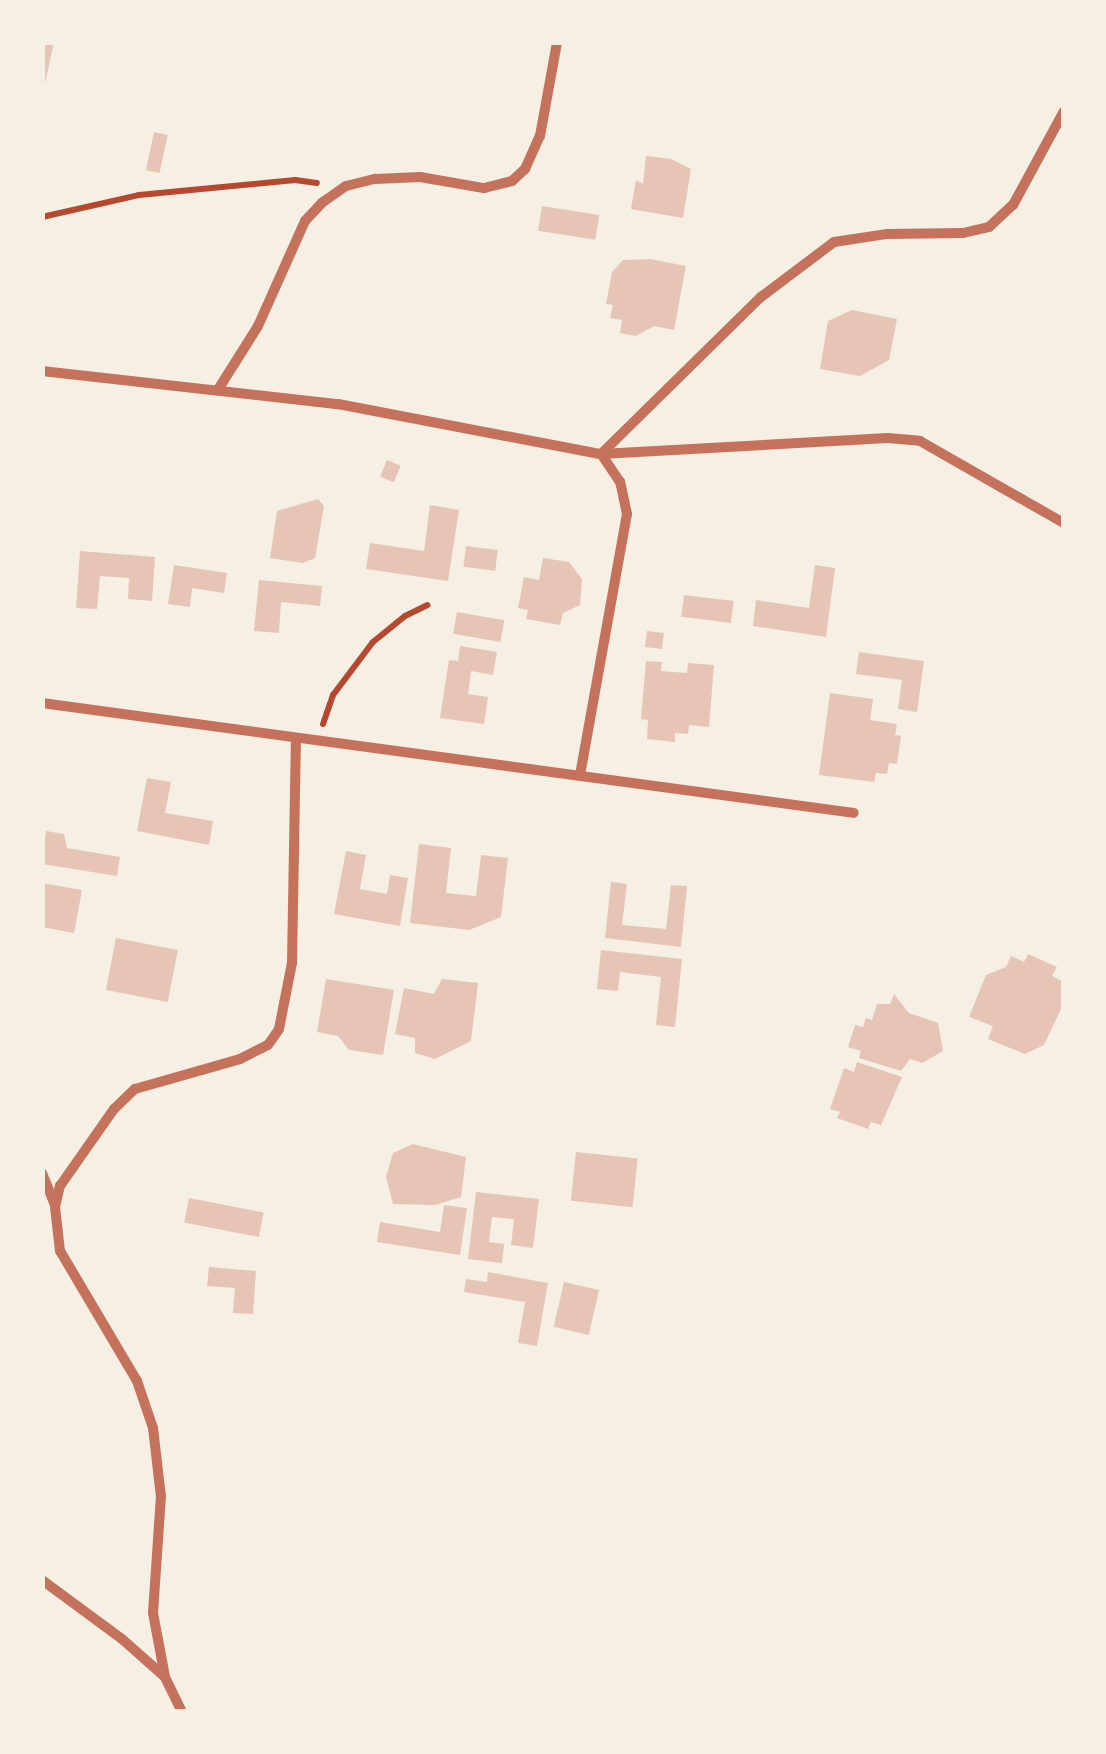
<!DOCTYPE html>
<html>
<head>
<meta charset="utf-8">
<style>
	body { margin:0 }
	#map { position:relative; width:1106px; height:1754px; overflow:hidden; background:#f6efe4; font-family:"Fira Sans Condensed",sans-serif }
	div>[style] { position:absolute }
	.building>* { inset:0; background:#e6c5b7; transform-origin:0 0 }
	.path>* { height:6px; margin:-3px; padding:0 3px; transform-origin:3px; border-radius:3px; background:#b5482f }
	.minor>* { height:10px; margin:-5px; padding:0 5px; transform-origin:5px; border-radius:5px; background:#c5725c }
	span { translate:-50% -50%; white-space:nowrap; text-align:center; line-height:1.15; -webkit-text-stroke:10px #f6efe4; paint-order:stroke }
	.frame { position:absolute; inset:0; border:45px solid #f6efe4; pointer-events:none }
</style>
</head>
<body>
<div id="map">
	<div class="building">
		<div style="clip-path:polygon(42px 42px,54px 42px,44px 88px,42px 88px)"></div>
		<div style="left:154px;top:132px;width:14px;height:39px;rotate:12deg"></div>
		<div style="clip-path:polygon(646px 156px,671px 159px,691px 169px,683px 218px,631px 209px,636px 180px,643px 184px)"></div>
		<div style="left:542px;top:206px;width:58px;height:25px;rotate:9deg"></div>
		<div style="clip-path:polygon(650px 259px,686px 266px,674px 330px,654px 326px,636px 336px,620px 333px,622px 320px,610px 318px,613px 305px,606px 304px,612px 272px,623px 260px)"></div>
		<div style="clip-path:polygon(852px 310px,897px 319px,889px 360px,860px 376px,820px 369px,828px 321px)"></div>
		<div style="left:387px;top:460px;width:15px;height:18px;rotate:23deg"></div>
		<div style="clip-path:polygon(318px 499px,324px 506px,315px 558px,303px 563px,270px 558px,277px 511px)"></div>
		<div style="clip-path:polygon(430px 505px,459px 510px,448px 581px,366px 569px,370px 543px,424px 551px)"></div>
		<div style="left:466px;top:546px;width:32px;height:21px;rotate:7deg"></div>
		<div style="clip-path:polygon(80px 551px,155px 557px,152px 601px,128px 599px,129px 578px,100px 576px,97px 609px,76px 608px)"></div>
		<div style="clip-path:polygon(543px 558px,569px 562px,582px 579px,580px 605px,563px 613px,560px 625px,526px 619px,528px 610px,518px 608px,524px 577px,539px 580px)"></div>
		<div style="clip-path:polygon(174px 565px,227px 573px,224px 593px,192px 588px,190px 607px,168px 604px)"></div>
		<div style="clip-path:polygon(815px 565px,835px 568px,826px 637px,753px 626px,756px 600px,809px 608px)"></div>
		<div style="clip-path:polygon(259px 580px,322px 586px,320px 606px,281px 602px,279px 633px,254px 631px)"></div>
		<div style="left:684px;top:595px;width:50px;height:22px;rotate:7deg"></div>
		<div style="left:457px;top:612px;width:48px;height:22px;rotate:10deg"></div>
		<div style="left:647px;top:631px;width:17px;height:16px;rotate:7deg"></div>
		<div style="clip-path:polygon(460px 646px,497px 652px,493px 675px,471px 671px,468px 694px,488px 697px,484px 724px,440px 718px,449px 660px,458px 661px)"></div>
		<div style="clip-path:polygon(859px 652px,924px 661px,917px 712px,898px 709px,902px 680px,856px 674px)"></div>
		<div style="clip-path:polygon(646px 661px,662px 662px,661px 671px,687px 673px,688px 663px,714px 665px,709px 727px,689px 725px,688px 734px,675px 733px,675px 742px,647px 739px,648px 720px,641px 719px)"></div>
		<div style="clip-path:polygon(830px 693px,873px 699px,870px 720px,897px 724px,895px 735px,901px 736px,897px 764px,889px 763px,887px 774px,876px 773px,874px 782px,819px 775px)"></div>
		<div style="clip-path:polygon(147px 778px,171px 782px,165px 813px,213px 821px,209px 845px,137px 831px)"></div>
		<div style="clip-path:polygon(46px 831px,64px 834px,67px 848px,120px 857px,117px 876px,42px 864px)"></div>
		<div style="clip-path:polygon(419px 844px,451px 848px,446px 893px,476px 896px,481px 855px,508px 858px,501px 917px,469px 930px,410px 923px)"></div>
		<div style="clip-path:polygon(346px 851px,366px 855px,360px 889px,387px 894px,390px 875px,408px 878px,400px 926px,334px 914px)"></div>
		<div style="clip-path:polygon(611px 882px,627px 884px,622px 925px,666px 929px,671px 885px,687px 886px,681px 947px,605px 938px)"></div>
		<div style="clip-path:polygon(42px 883px,82px 890px,74px 933px,42px 927px)"></div>
		<div style="left:116px;top:938px;width:63px;height:53px;rotate:11deg"></div>
		<div style="clip-path:polygon(601px 950px,682px 959px,675px 1027px,656px 1025px,661px 977px,620px 972px,618px 991px,597px 989px)"></div>
		<div style="clip-path:polygon(1028px 954px,1057px 967px,1052px 976px,1064px 982px,1064px 1003px,1044px 1045px,1025px 1054px,988px 1039px,993px 1026px,969px 1017px,986px 975px,1006px 967px,1011px 956px,1024px 962px)"></div>
		<div style="clip-path:polygon(326px 979px,394px 990px,383px 1055px,349px 1050px,338px 1036px,317px 1032px)"></div>
		<div style="clip-path:polygon(442px 979px,478px 983px,471px 1041px,435px 1059px,415px 1053px,415px 1038px,395px 1034px,404px 988px,434px 994px)"></div>
		<div style="clip-path:polygon(894px 994px,909px 1013px,938px 1023px,943px 1051px,922px 1063px,910px 1059px,901px 1071px,859px 1058px,861px 1051px,848px 1047px,855px 1025px,863px 1027px,866px 1018px,872px 1020px,877px 1004px,890px 1004px)"></div>
		<div style="clip-path:polygon(857px 1062px,902px 1077px,881px 1125px,871px 1122px,868px 1129px,837px 1118px,840px 1112px,830px 1109px,844px 1068px,854px 1072px)"></div>
		<div style="clip-path:polygon(413px 1144px,466px 1157px,461px 1197px,435px 1205px,393px 1204px,386px 1177px,393px 1153px)"></div>
		<div style="left:576px;top:1152px;width:62px;height:49px;rotate:6deg"></div>
		<div style="clip-path:polygon(476px 1192px,539px 1199px,533px 1248px,511px 1245px,514px 1219px,492px 1217px,489px 1242px,504px 1244px,502px 1263px,468px 1259px)"></div>
		<div style="left:189px;top:1198px;width:76px;height:25px;rotate:11deg"></div>
		<div style="clip-path:polygon(444px 1205px,467px 1208px,460px 1255px,377px 1242px,380px 1222px,440px 1232px)"></div>
		<div style="clip-path:polygon(209px 1267px,256px 1271px,253px 1314px,233px 1313px,235px 1288px,207px 1286px)"></div>
		<div style="clip-path:polygon(488px 1272px,548px 1283px,537px 1346px,518px 1343px,525px 1302px,464px 1292px,466px 1279px,487px 1282px)"></div>
		<div style="left:564px;top:1282px;width:36px;height:46px;rotate:13deg"></div>
	</div>
	<div class="path">
		<div style="left:42px;top:217px;width:99px;rotate:-12.8deg"></div>
		<div style="left:139px;top:195px;width:157px;rotate:-5.5deg"></div>
		<div style="left:295px;top:180px;width:22px;rotate:8deg"></div>
		<div style="left:323px;top:724px;width:31px;rotate:-71deg"></div>
		<div style="left:333px;top:695px;width:66px;rotate:-53deg"></div>
		<div style="left:373px;top:642px;width:41px;rotate:-39.1deg"></div>
		<div style="left:405px;top:616px;width:25px;rotate:-26deg"></div>
	</div>
	<div class="minor">
		<div style="left:42px;top:371px;width:298px;rotate:6.4deg"></div>
		<div style="left:338px;top:404px;width:268px;rotate:10.8deg"></div>
		<div style="left:601px;top:454px;width:287px;rotate:-3.2deg"></div>
		<div style="left:888px;top:438px;width:32px;rotate:5deg"></div>
		<div style="left:920px;top:441px;width:166px;rotate:29.7deg"></div>
		<div style="left:219px;top:388px;width:73px;rotate:-57.8deg"></div>
		<div style="left:258px;top:326px;width:115px;rotate:-65.9deg"></div>
		<div style="left:305px;top:221px;width:26px;rotate:-47deg"></div>
		<div style="left:323px;top:202px;width:28px;rotate:-35deg"></div>
		<div style="left:346px;top:186px;width:30px;rotate:-14deg"></div>
		<div style="left:375px;top:179px;width:45px;rotate:-2.5deg"></div>
		<div style="left:420px;top:177px;width:65px;rotate:9.8deg"></div>
		<div style="left:484px;top:188px;width:29px;rotate:-14deg"></div>
		<div style="left:512px;top:181px;width:18px;rotate:-43deg"></div>
		<div style="left:525px;top:169px;width:36px;rotate:-66deg"></div>
		<div style="left:540px;top:136px;width:96px;rotate:-79.7deg"></div>
		<div style="left:42px;top:703px;width:819px;rotate:7.71deg"></div>
		<div style="left:580px;top:775px;width:265px;rotate:-79.8deg"></div>
		<div style="left:627px;top:514px;width:33px;rotate:-102deg"></div>
		<div style="left:620px;top:482px;width:34px;rotate:-124deg"></div>
		<div style="left:601px;top:454px;width:224px;rotate:-44.5deg"></div>
		<div style="left:761px;top:297px;width:91px;rotate:-37deg"></div>
		<div style="left:834px;top:242px;width:54px;rotate:-8.6deg"></div>
		<div style="left:887px;top:234px;width:76px;rotate:-0.8deg"></div>
		<div style="left:963px;top:233px;width:27px;rotate:-13deg"></div>
		<div style="left:989px;top:227px;width:33px;rotate:-43deg"></div>
		<div style="left:1013px;top:205px;width:107px;rotate:-61.5deg"></div>
		<div style="left:42px;top:1173px;width:35px;rotate:68deg"></div>
		<div style="left:42px;top:1580px;width:99px;rotate:36.4deg"></div>
		<div style="left:122px;top:1639px;width:57px;rotate:41.5deg"></div>
		<div style="left:182px;top:1712px;width:39px;rotate:-116deg"></div>
		<div style="left:165px;top:1677px;width:65px;rotate:-100.6deg"></div>
		<div style="left:153px;top:1613px;width:116px;rotate:-86.1deg"></div>
		<div style="left:161px;top:1497px;width:69px;rotate:-96.6deg"></div>
		<div style="left:153px;top:1428px;width:50px;rotate:-108.8deg"></div>
		<div style="left:137px;top:1381px;width:151px;rotate:-120.6deg"></div>
		<div style="left:60px;top:1251px;width:44px;rotate:-96.5deg"></div>
		<div style="left:55px;top:1207px;width:22px;rotate:-77deg"></div>
		<div style="left:60px;top:1186px;width:94px;rotate:-55deg"></div>
		<div style="left:114px;top:1109px;width:29px;rotate:-44deg"></div>
		<div style="left:135px;top:1089px;width:109px;rotate:-15.9deg"></div>
		<div style="left:240px;top:1059px;width:31px;rotate:-27deg"></div>
		<div style="left:268px;top:1045px;width:19px;rotate:-55deg"></div>
		<div style="left:279px;top:1029px;width:67px;rotate:-78.9deg"></div>
		<div style="left:292px;top:963px;width:223px;rotate:-89deg"></div>
	</div>
	<div class="frame"></div>
</div>
</body>
</html>
